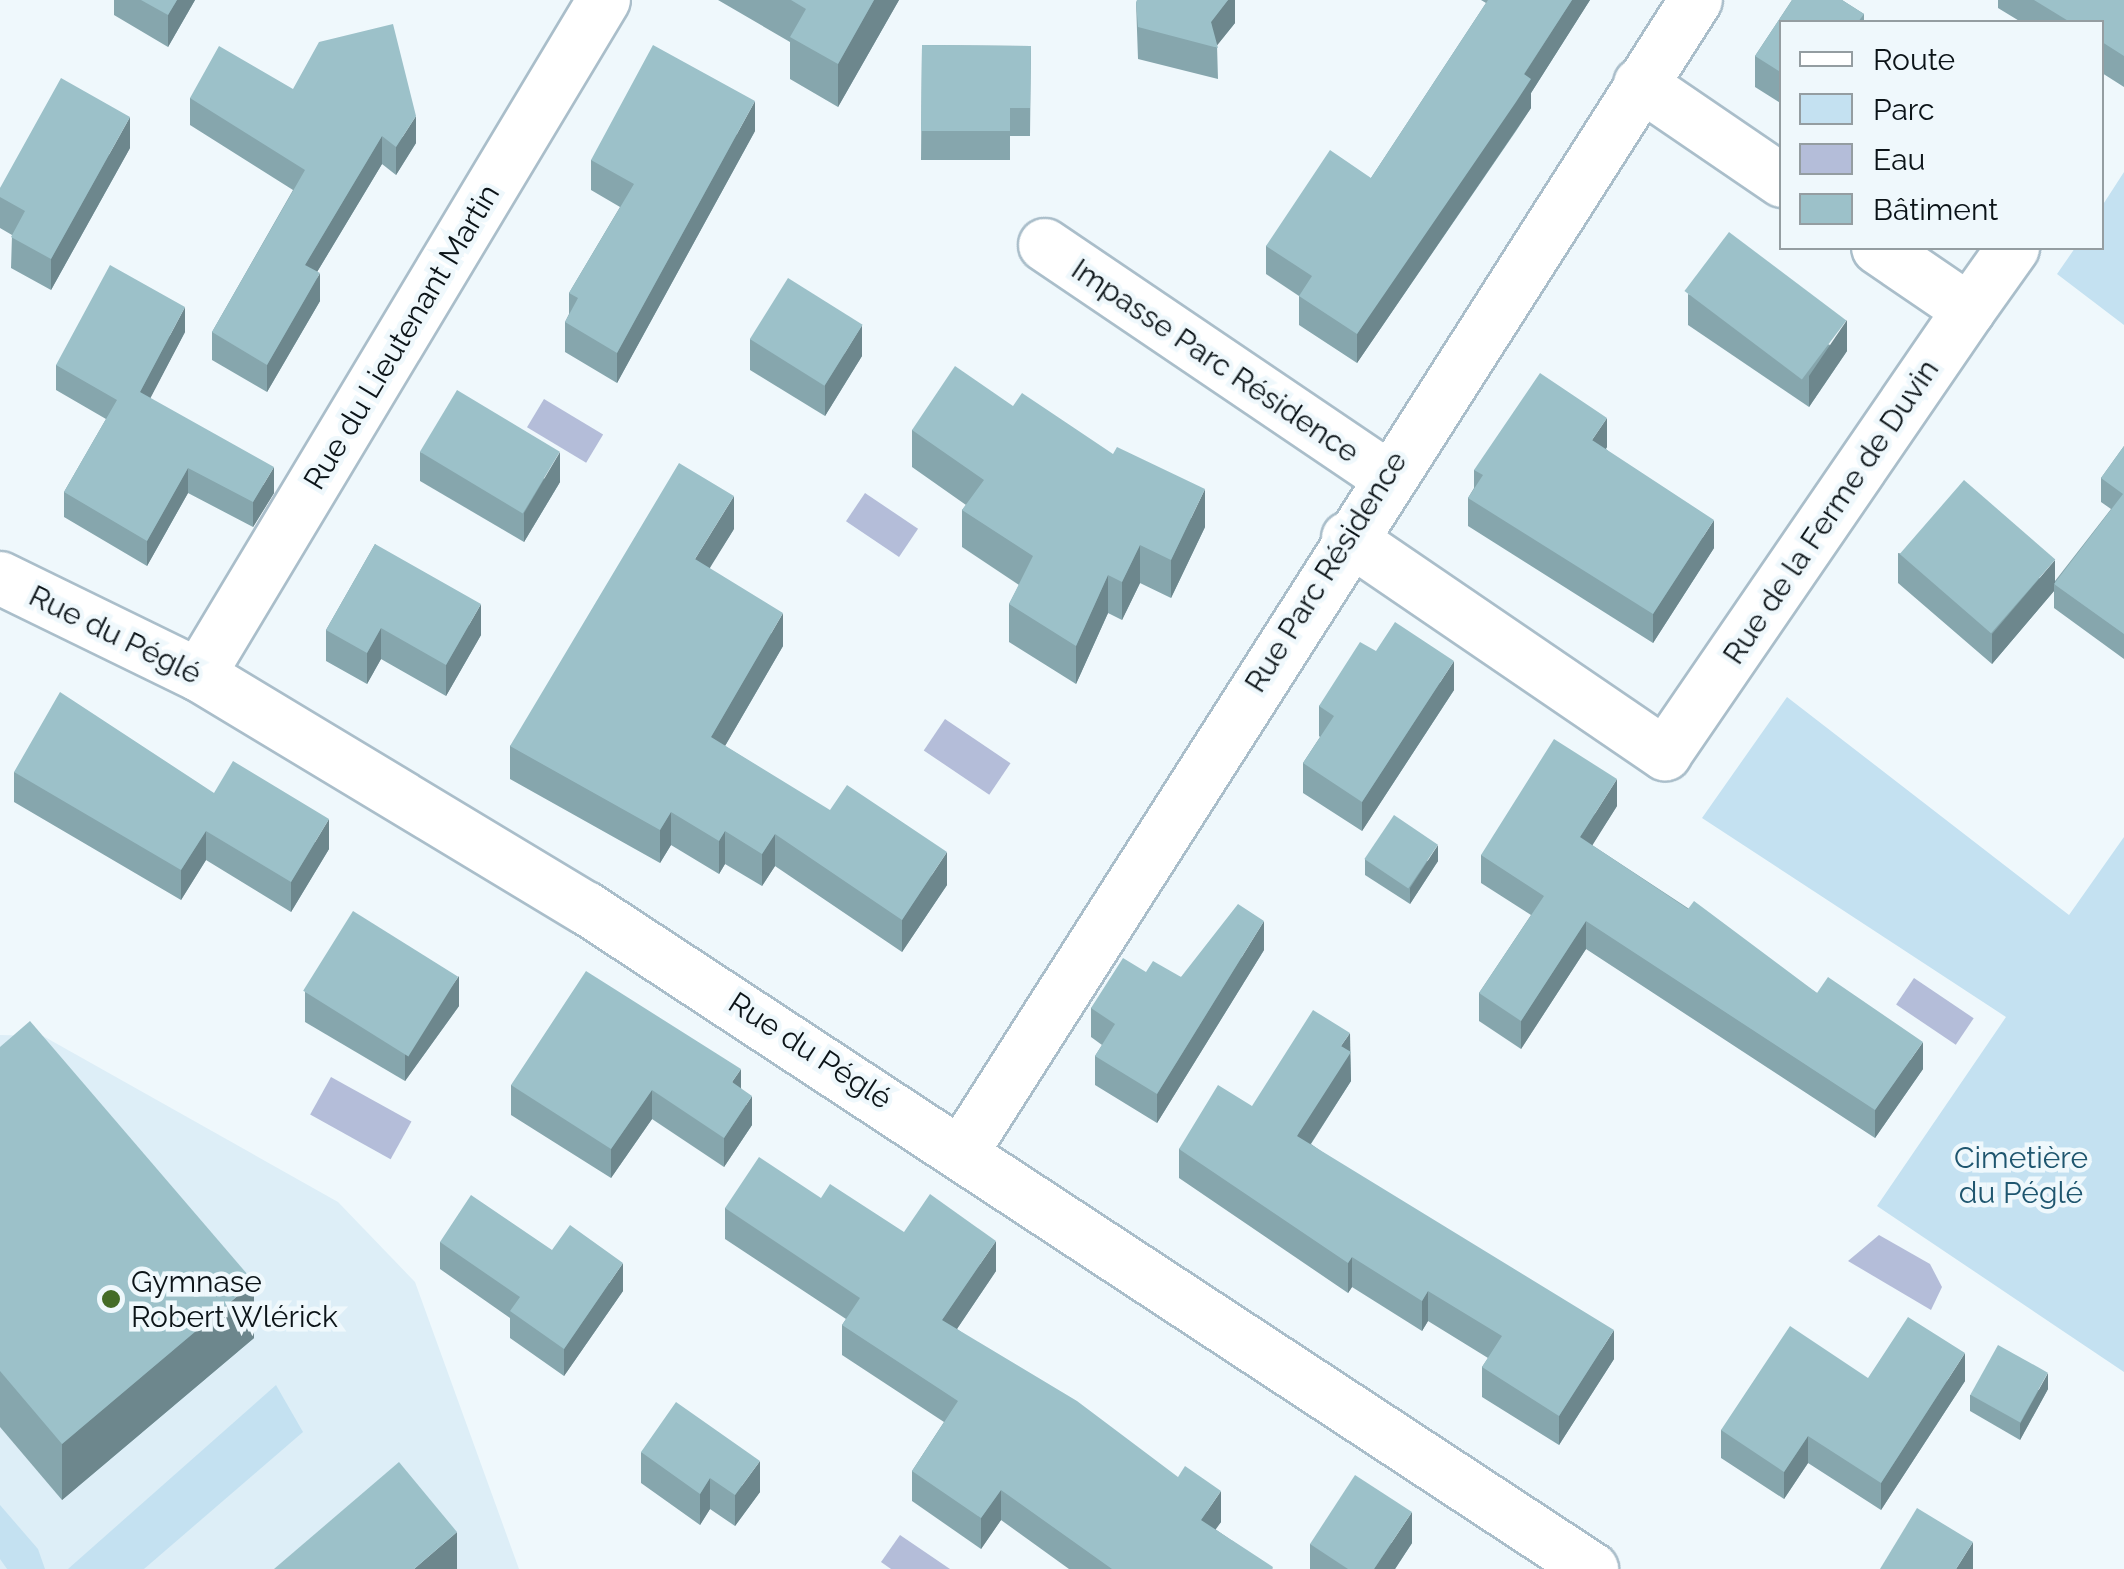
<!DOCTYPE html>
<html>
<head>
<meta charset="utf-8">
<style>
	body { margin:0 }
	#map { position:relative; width:2124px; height:1569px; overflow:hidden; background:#eff8fc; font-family:Raleway,sans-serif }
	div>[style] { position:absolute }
	.built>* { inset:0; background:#ddeef7 }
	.green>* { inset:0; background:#c4e1f1 }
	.water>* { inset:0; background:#b4bdd9; transform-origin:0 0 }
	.roads { filter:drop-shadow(2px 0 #aabeca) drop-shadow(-2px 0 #aabeca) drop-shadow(0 2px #aabeca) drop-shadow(0 -2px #aabeca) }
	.street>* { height:52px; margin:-26px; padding:0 26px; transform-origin:26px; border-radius:26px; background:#fff }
	.wall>* { inset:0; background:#86a6ad }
	.shaded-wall>* { inset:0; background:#6d878d }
	.building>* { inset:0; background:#9cc1c9; transform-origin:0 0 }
	.dots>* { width:28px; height:28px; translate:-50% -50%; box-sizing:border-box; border:5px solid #eff8fc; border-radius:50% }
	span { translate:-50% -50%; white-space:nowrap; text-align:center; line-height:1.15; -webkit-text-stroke:9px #eff8fc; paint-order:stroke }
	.street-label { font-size:30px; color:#0c1418 }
	.park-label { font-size:30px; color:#1f566f }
	.poi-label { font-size:30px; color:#0c1418 }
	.left { translate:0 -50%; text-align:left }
	.legend { position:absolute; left:1779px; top:20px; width:325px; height:230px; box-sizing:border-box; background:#eff8fc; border:2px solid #949da1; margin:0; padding:12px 18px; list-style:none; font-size:30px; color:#0c1418 }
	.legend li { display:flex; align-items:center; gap:20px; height:50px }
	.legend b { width:50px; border:2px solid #949da1 }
</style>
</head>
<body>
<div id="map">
	<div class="built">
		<div style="clip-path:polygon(0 1035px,43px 1036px,338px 1202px,415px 1282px,519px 1569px,0 1569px)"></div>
	</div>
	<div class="green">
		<div style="clip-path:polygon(2124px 172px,2124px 325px,2057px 274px,2075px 248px,2102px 248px,2102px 206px)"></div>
		<div style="clip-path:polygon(1787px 697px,2069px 915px,2124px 837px,2124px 1372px,1877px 1206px,2006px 1017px,1702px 818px)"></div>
		<div style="clip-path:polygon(276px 1385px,303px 1432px,144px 1569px,68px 1569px)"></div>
		<div style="clip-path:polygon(0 1505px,38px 1549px,45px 1569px,7px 1569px,0 1559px)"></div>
	</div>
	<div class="water">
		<div style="left:544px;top:399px;width:69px;height:33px;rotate:31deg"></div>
		<div style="left:865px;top:493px;width:64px;height:34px;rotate:34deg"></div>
		<div style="left:945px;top:719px;width:79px;height:38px;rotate:34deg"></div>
		<div style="left:1914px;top:978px;width:72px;height:32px;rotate:34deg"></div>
		<div style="left:331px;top:1077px;width:92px;height:43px;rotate:29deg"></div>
		<div style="clip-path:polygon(1879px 1235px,1930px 1264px,1942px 1287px,1931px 1310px,1848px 1261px)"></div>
		<div style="clip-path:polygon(900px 1535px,950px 1569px,891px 1569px,881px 1562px)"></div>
	</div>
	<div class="roads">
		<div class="street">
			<div style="left:1640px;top:84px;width:172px;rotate:34.3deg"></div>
			<div style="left:1045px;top:245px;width:412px;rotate:34.1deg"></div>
			<div style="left:1969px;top:310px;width:76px;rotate:-54.6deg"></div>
			<div style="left:1348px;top:538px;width:384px;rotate:34.3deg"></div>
			<div style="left:1665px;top:754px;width:538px;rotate:-55.6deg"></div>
			<div style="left:1969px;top:310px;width:110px;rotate:-145.7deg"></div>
			<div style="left:0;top:578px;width:221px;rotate:26deg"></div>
			<div style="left:199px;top:675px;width:452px;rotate:31.1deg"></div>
			<div style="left:586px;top:908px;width:1204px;rotate:33.31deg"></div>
			<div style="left:199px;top:675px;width:787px;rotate:-59.04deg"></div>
			<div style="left:964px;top:1149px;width:1362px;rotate:-57.5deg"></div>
		</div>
	</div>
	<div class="wall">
		<div style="clip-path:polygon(114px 0,195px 0,168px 47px,114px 15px)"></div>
		<div style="clip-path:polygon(718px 0,899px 0,838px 107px,790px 79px,790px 42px)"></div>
		<div style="clip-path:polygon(1235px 0,1235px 23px,1217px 45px,1218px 79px,1138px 59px,1136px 2px)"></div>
		<div style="clip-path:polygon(1481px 0,1590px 0,1531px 93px,1531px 108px,1516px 131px,1357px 363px,1299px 325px,1299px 296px,1266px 274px,1266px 246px,1371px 178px,1486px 3px)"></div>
		<div style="clip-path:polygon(1792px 0,1842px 0,1864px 14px,1864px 22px,1782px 22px,1782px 104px,1755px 87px,1755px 56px)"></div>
		<div style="clip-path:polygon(1998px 0,2124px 0,2124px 87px,2102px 73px,2102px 22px,2021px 22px,1998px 8px)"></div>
		<div style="clip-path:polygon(922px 45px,1031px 46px,1030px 136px,1010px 136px,1010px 160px,921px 160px)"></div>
		<div style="clip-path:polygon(293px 89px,416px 143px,396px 175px,382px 164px,317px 272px,320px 301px,267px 392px,212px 360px,212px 332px,293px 190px,190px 125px,190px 98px)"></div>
		<div style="clip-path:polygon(755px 131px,617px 383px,565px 352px,565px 322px,569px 314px,569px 293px,620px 207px,591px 190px,591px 160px)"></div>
		<div style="clip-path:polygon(130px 148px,51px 290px,11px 268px,12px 235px,0 228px,0 188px)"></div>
		<div style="clip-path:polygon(1688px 294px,1847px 351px,1809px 407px,1688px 325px)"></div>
		<div style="clip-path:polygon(185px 332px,150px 398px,274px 493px,253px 527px,188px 493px,147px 566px,64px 517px,64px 492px,106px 419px,56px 390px,56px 365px)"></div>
		<div style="clip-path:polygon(750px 339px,862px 356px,825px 416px,750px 370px)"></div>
		<div style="clip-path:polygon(1013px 406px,1205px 527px,1171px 598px,1140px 583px,1122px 620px,1108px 613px,1076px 684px,1009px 642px,1009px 604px,1019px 585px,962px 547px,962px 510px,966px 505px,912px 467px,912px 430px)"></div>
		<div style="clip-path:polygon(2124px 446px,2124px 659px,2054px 608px,2054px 591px,1992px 664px,1898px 583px,1898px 553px,2055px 581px,2111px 509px,2101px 502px,2101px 478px)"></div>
		<div style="clip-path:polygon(1607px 447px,1606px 449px,1714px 548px,1653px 643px,1468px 526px,1468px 498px,1474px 488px,1474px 470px)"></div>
		<div style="clip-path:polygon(420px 452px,560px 482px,524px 542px,420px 481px)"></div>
		<div style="clip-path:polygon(734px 529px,709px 568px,783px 646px,725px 746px,947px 885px,902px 952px,775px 866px,762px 886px,725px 864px,719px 874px,671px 845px,660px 863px,510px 779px,510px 746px)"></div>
		<div style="clip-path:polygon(375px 544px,481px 635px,446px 696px,381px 659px,367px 684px,326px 661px,326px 630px)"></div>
		<div style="clip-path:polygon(1376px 651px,1454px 690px,1362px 831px,1303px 793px,1303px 763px,1320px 737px,1319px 736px,1319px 706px)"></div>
		<div style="clip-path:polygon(14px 772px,214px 793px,329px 849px,291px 912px,206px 860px,181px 900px,14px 802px)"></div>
		<div style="clip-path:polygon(1617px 806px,1592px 845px,1817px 993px,1923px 1069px,1875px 1138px,1586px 949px,1521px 1049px,1479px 1021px,1479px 993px,1531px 915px,1481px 883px,1481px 855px)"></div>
		<div style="clip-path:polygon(1365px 859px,1438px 861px,1410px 904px,1365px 875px)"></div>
		<div style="clip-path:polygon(1264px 950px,1157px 1123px,1095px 1085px,1095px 1056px,1102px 1045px,1091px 1037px,1091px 1008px,1146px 972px,1181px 977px)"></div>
		<div style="clip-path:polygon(305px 992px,459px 1006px,405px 1081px,305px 1022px)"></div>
		<div style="clip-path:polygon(0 1047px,254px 1338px,62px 1500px,0 1427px)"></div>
		<div style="clip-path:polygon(1350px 1051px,1351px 1081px,1311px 1144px,1614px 1359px,1559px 1445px,1482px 1397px,1482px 1367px,1488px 1358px,1428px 1321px,1422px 1331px,1352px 1287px,1348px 1293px,1179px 1178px,1179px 1149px)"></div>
		<div style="clip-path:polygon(511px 1085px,741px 1088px,752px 1125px,724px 1167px,652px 1119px,611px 1178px,511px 1115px)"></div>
		<div style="clip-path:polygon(821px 1198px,996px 1271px,957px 1329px,1221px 1522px,1215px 1529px,1273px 1569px,1069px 1569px,1001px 1520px,981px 1549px,912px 1501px,912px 1471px,944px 1422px,842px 1355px,842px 1325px,846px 1319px,725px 1239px,725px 1208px)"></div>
		<div style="clip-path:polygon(440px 1242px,552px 1250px,623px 1291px,564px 1376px,510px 1338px,510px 1318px,440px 1269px)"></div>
		<div style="clip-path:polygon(1868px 1378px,1965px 1381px,1881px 1510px,1808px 1463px,1784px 1499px,1721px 1458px,1721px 1430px)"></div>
		<div style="clip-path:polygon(2048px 1389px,2020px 1440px,1970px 1411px,1970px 1395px)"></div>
		<div style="clip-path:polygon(641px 1452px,760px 1492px,735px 1526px,710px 1509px,700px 1525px,641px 1483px)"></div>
		<div style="clip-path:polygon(1412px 1543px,1395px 1569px,1310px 1569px,1310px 1544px)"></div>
	</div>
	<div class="shaded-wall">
		<div style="clip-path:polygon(177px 0,195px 0,168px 47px,168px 15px)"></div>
		<div style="clip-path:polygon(874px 0,899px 0,838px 107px,838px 64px)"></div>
		<div style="clip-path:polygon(1228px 0,1235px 0,1235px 23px,1215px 48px,1211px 22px)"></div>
		<div style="clip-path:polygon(1572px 0,1590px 0,1531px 93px,1531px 108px,1357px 363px,1357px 334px)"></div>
		<div style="clip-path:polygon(755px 101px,755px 131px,617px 383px,617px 353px)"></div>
		<div style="clip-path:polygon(416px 116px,416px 143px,396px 175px,396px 147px)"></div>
		<div style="clip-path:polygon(130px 117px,130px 148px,51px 290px,51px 259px)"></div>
		<div style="clip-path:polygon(382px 136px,382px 164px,305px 292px,305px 265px)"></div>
		<div style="clip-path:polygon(320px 273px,320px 301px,267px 392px,267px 365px)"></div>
		<div style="clip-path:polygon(185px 307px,185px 332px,140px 418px,140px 392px)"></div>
		<div style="clip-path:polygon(1847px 320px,1847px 351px,1809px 407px,1809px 376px)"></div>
		<div style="clip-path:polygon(862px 325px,862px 356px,825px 416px,825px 385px)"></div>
		<div style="clip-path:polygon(1607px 418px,1607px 447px,1592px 469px,1592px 440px)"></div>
		<div style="clip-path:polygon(560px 452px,560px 482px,524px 542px,524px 513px)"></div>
		<div style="clip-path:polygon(274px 467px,274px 493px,253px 527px,253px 502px)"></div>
		<div style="clip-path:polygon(188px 468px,188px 493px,147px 566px,147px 541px)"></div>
		<div style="clip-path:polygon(1205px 489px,1205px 527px,1171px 598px,1171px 560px)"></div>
		<div style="clip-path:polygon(734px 496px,734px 529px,695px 592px,695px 559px)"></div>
		<div style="clip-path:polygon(1714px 520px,1714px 548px,1653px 643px,1653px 614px)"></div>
		<div style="clip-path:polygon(1140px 545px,1140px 583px,1122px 620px,1122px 582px)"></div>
		<div style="clip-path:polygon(2055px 560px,2055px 585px,2054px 584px,2054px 591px,1992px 664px,1992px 634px)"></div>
		<div style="clip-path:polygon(1108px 575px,1108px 613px,1076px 684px,1076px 646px)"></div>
		<div style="clip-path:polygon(481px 604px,481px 635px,446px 696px,446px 665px)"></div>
		<div style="clip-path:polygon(783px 613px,783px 646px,711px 770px,711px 737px)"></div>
		<div style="clip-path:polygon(381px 628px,381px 659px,367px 684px,367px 653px)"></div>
		<div style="clip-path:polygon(1454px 661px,1454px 690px,1362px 831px,1362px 802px)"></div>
		<div style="clip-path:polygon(1617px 779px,1617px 806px,1580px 865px,1580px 837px)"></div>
		<div style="clip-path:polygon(671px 812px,671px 845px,660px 863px,660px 830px)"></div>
		<div style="clip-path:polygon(329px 819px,329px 849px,291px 912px,291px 882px)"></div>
		<div style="clip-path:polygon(206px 831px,206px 860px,181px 900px,181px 870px)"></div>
		<div style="clip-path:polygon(725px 831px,725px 864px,719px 874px,719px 841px)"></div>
		<div style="clip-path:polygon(775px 834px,775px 866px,762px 886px,762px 854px)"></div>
		<div style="clip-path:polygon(1438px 845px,1438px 861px,1410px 904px,1410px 888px)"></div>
		<div style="clip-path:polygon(947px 852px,947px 885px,902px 952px,902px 920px)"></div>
		<div style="clip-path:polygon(1264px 921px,1264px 950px,1157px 1123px,1157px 1094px)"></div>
		<div style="clip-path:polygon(1586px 921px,1586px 949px,1521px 1049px,1521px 1021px)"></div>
		<div style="clip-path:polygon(459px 976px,459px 1006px,405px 1081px,405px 1051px)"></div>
		<div style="clip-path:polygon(1350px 1033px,1351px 1081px,1297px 1165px,1297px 1136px,1341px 1046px)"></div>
		<div style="clip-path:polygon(1923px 1042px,1923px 1069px,1875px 1138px,1875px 1110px)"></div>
		<div style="clip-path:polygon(741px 1069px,741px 1098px,732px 1082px)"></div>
		<div style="clip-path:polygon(652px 1090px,652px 1119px,611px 1178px,611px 1149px)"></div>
		<div style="clip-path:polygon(752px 1096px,752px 1125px,724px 1167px,724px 1138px)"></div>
		<div style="clip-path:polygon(996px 1241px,996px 1271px,942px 1351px,942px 1320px)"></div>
		<div style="clip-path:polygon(1352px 1257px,1352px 1287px,1348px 1293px,1348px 1263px)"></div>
		<div style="clip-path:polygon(623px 1263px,623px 1291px,564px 1376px,564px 1349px)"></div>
		<div style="clip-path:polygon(254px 1282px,254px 1338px,62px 1500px,62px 1444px)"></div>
		<div style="clip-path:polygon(1428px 1291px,1428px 1321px,1422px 1331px,1422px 1301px)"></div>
		<div style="clip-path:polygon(1614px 1330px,1614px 1359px,1559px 1445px,1559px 1416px)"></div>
		<div style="clip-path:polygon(1965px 1353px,1965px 1381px,1881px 1510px,1881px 1483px)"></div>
		<div style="clip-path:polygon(2048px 1373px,2048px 1389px,2020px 1440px,2020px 1424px)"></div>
		<div style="clip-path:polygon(1808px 1436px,1808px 1463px,1784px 1499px,1784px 1472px)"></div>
		<div style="clip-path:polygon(760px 1461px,760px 1492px,735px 1526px,735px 1495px)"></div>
		<div style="clip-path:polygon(710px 1478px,710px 1509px,700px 1525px,700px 1494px)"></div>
		<div style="clip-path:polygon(1001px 1490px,1001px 1520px,981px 1549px,981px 1518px)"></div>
		<div style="clip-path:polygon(1221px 1491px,1221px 1522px,1201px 1550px,1201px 1520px)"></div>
		<div style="clip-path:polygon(1412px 1512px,1412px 1543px,1395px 1569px,1374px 1569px)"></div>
		<div style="clip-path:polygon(457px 1532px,457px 1569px,414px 1569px)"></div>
		<div style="clip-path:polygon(1973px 1542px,1973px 1569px,1956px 1569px)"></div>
	</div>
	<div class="building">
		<div style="clip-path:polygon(141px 0,177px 0,168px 15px)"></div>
		<div style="clip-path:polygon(791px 0,874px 0,838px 64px,790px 37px,806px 9px)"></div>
		<div style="clip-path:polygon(1137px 0,1228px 0,1211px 22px,1218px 48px,1138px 27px,1136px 2px)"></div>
		<div style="clip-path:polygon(1488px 0,1572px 0,1524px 74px,1531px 79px,1516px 102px,1357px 334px,1299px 296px,1312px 276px,1266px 246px,1330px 150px,1371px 178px)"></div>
		<div style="clip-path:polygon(1792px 0,1842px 0,1864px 14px,1858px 22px,1782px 22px,1782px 73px,1755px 56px)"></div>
		<div style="clip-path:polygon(2034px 0,2124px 0,2124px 56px,2102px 42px,2102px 22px,2070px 22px)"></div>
		<div style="clip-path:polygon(393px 24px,416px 116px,396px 147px,382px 136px,305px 265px,320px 273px,267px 365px,212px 332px,305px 170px,190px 98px,219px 46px,293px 89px,319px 42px)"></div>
		<div style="clip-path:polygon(653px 45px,755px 101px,617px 353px,565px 322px,578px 298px,569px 293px,634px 184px,591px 160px)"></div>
		<div style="clip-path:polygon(922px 45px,1031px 46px,1030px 108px,1010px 108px,1010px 131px,921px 131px)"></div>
		<div style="clip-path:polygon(61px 78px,130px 117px,51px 259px,11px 237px,25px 211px,0 197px,0 188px)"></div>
		<div style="left:1729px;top:232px;width:147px;height:74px;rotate:37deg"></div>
		<div style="clip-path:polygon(110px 265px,185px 307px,140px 392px,274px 467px,253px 502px,188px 468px,147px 541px,64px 492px,117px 400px,56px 365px)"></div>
		<div style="left:788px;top:278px;width:88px;height:72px;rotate:32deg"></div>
		<div style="clip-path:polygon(955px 366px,1013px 406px,1022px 393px,1113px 454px,1117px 447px,1205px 489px,1171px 560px,1140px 545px,1122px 582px,1108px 575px,1076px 646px,1009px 604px,1033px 556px,962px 510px,984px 480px,912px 430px)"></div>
		<div style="clip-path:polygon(1540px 373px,1607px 418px,1592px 440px,1714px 520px,1653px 614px,1468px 498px,1483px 475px,1474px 470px)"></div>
		<div style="left:457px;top:390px;width:120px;height:72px;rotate:31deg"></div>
		<div style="clip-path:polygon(2124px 446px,2124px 634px,2054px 584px,2123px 494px,2101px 478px)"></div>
		<div style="clip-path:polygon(679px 463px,734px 496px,695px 559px,783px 613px,711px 737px,830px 810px,847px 785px,947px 852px,902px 920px,775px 834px,762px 854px,725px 831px,719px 841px,671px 812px,660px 830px,510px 746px)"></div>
		<div style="left:1964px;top:480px;width:121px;height:98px;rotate:41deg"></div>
		<div style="clip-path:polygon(375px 544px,481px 604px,446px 665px,381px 628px,367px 653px,326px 630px)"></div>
		<div style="clip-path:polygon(1395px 622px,1454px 661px,1362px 802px,1303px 763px,1334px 716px,1319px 706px,1360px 642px,1376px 651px)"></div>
		<div style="clip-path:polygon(60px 692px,214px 793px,233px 761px,329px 819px,291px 882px,206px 831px,181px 870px,14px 772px)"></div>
		<div style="clip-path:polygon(1554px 739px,1617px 779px,1580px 837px,1688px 909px,1694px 901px,1817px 993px,1828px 977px,1923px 1042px,1875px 1110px,1586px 921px,1521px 1021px,1479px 993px,1544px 896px,1481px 855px)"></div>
		<div style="left:1394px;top:815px;width:53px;height:53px;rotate:34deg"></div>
		<div style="clip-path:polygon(1238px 904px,1264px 921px,1157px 1094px,1095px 1056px,1115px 1024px,1091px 1008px,1123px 958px,1146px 972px,1153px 961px,1181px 977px)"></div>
		<div style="left:353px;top:911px;width:124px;height:94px;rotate:32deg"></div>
		<div style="clip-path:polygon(586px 971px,741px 1069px,732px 1082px,752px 1096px,724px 1138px,652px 1090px,611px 1149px,511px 1085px)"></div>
		<div style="clip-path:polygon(1313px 1010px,1350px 1033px,1341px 1046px,1351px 1052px,1297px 1136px,1614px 1330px,1559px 1416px,1482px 1367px,1502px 1336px,1428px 1291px,1422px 1301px,1352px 1257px,1348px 1263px,1179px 1149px,1218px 1085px,1252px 1106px)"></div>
		<div style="clip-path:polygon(30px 1021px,254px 1282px,62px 1444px,0 1371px,0 1047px)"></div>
		<div style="clip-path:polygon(759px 1157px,821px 1198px,830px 1184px,904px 1232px,930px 1194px,996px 1241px,942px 1320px,1077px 1401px,1178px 1477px,1185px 1466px,1221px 1491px,1201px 1520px,1273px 1567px,1272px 1569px,1112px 1569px,1001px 1490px,981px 1518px,912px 1471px,958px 1401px,842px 1325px,860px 1298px,725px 1208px)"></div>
		<div style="clip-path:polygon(471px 1195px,552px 1250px,570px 1225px,623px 1263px,564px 1349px,510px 1311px,520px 1297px,440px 1242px)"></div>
		<div style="clip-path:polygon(1908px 1317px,1965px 1353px,1881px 1483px,1808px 1436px,1784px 1472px,1721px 1430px,1790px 1326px,1868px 1378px)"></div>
		<div style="left:1998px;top:1345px;width:57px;height:57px;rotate:29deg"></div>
		<div style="clip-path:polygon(676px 1402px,760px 1461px,735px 1495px,710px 1478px,700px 1494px,641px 1452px)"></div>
		<div style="clip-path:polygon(399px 1462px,457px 1532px,414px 1569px,274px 1569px)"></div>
		<div style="clip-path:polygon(1355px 1475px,1412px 1512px,1374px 1569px,1348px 1569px,1310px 1544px)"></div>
		<div style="clip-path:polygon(1917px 1508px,1973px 1542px,1956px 1569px,1880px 1569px)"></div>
	</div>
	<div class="dots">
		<div style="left:111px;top:1299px;background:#446c27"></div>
	</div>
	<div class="street-label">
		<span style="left:402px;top:337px;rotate:-59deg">Rue du Lieutenant Martin</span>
		<span style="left:1215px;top:361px;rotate:34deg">Impasse Parc Résidence</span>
		<span style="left:1831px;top:512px;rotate:-56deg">Rue de la Ferme de Duvin</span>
		<span style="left:1326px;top:572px;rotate:-58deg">Rue Parc Résidence</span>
		<span style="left:115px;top:635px;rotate:26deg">Rue du Péglé</span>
		<span style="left:810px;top:1051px;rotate:33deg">Rue du Péglé</span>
	</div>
	<div class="park-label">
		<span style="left:2021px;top:1175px">Cimetière<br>du Péglé</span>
	</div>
	<div class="poi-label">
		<span class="left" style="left:131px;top:1299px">Gymnase<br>Robert Wlérick</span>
	</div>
	<ul class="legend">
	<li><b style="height:12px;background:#fff"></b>Route</li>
	<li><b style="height:28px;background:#c4e1f1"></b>Parc</li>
	<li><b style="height:28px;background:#b4bdd9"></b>Eau</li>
	<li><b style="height:28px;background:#9cc1c9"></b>Bâtiment</li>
	</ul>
</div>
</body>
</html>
